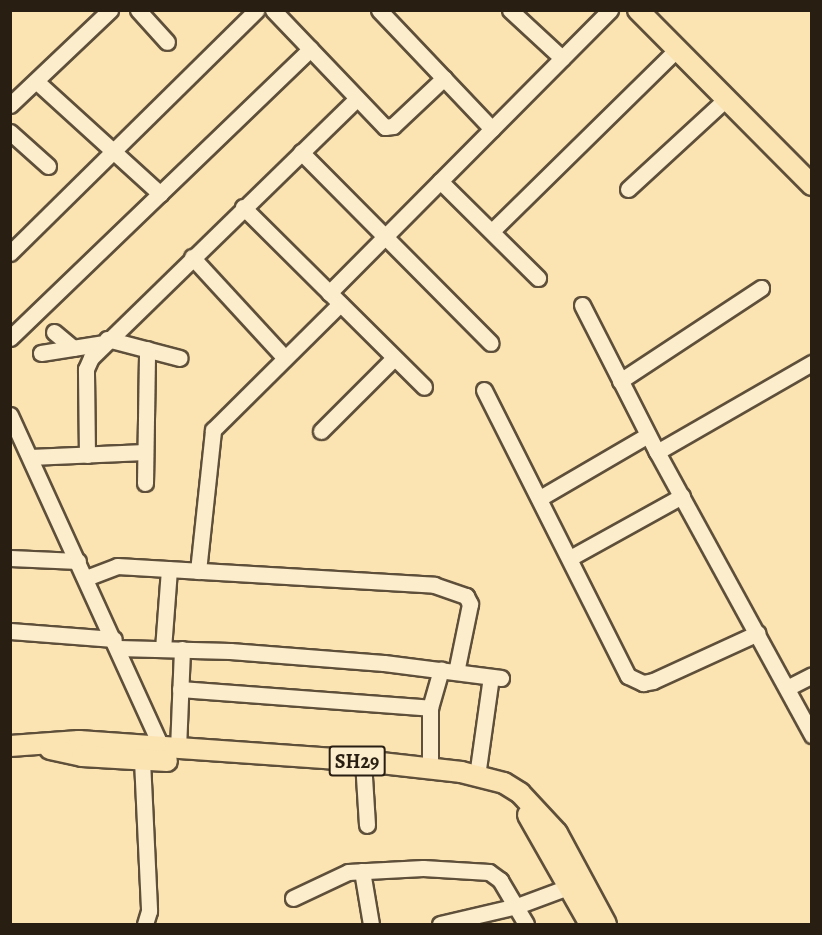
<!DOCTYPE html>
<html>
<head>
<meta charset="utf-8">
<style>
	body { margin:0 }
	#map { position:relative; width:822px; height:935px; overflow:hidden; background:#fbe3b2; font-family:Alegreya,serif }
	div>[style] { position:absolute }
	.roads { filter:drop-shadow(2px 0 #5e4f3a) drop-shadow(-2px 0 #5e4f3a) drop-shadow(0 2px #5e4f3a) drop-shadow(0 -2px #5e4f3a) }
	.minor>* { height:15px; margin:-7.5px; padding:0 7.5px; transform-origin:7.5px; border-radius:7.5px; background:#fcedcd }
	.major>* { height:20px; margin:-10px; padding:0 10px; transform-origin:10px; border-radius:10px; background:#fbe3b2 }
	span { translate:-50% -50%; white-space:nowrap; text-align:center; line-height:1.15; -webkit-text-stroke:6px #fcedcd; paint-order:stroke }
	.shield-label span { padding:2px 4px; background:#fcedcd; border:2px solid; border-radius:4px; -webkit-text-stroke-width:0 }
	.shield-label { font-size:20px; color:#291e12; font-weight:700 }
	.frame { position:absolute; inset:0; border:12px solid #291e12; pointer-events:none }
</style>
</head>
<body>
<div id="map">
	<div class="roads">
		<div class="minor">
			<div style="left:138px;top:10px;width:43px;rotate:47.8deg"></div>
			<div style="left:273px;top:10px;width:162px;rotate:46.3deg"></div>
			<div style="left:385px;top:127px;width:8px;rotate:-7deg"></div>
			<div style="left:393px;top:126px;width:70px;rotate:-43.3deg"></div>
			<div style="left:379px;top:10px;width:164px;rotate:46.5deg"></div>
			<div style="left:510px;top:10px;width:71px;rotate:42.7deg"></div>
			<div style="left:36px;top:81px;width:168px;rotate:42.3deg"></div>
			<div style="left:10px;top:105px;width:138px;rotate:-43.5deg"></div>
			<div style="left:10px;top:132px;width:51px;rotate:41.8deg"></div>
			<div style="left:301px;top:152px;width:269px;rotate:45.2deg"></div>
			<div style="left:440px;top:181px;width:138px;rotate:44.7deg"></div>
			<div style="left:628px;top:189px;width:133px;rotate:-42.6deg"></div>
			<div style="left:243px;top:207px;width:255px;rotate:44.8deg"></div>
			<div style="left:492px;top:231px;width:260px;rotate:-44.5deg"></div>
			<div style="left:10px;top:253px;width:346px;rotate:-44.6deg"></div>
			<div style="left:192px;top:257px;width:136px;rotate:47.4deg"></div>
			<div style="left:329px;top:293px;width:399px;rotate:-45.2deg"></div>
			<div style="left:582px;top:305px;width:165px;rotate:63deg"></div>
			<div style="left:657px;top:452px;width:323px;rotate:61.3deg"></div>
			<div style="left:54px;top:332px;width:25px;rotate:40deg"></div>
			<div style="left:10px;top:338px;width:417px;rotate:-43.9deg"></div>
			<div style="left:107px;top:339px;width:75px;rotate:14.6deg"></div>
			<div style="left:41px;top:353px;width:64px;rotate:-9deg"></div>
			<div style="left:620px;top:381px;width:169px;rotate:-33.4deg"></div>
			<div style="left:484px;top:390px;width:320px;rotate:63.3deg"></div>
			<div style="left:628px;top:676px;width:17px;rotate:25deg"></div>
			<div style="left:643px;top:683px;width:10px;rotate:-11deg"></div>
			<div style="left:653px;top:681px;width:115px;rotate:-24.6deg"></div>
			<div style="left:10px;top:415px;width:366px;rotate:65.5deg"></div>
			<div style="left:321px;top:431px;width:103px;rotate:-45deg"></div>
			<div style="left:657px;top:452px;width:179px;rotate:-29.9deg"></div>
			<div style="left:87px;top:455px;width:86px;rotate:-90.7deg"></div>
			<div style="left:86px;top:369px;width:12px;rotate:-66deg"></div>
			<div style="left:91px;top:358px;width:371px;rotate:-44.3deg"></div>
			<div style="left:30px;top:457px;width:115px;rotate:-2.5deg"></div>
			<div style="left:145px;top:483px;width:134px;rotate:-89.1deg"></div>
			<div style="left:540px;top:498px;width:125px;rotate:-30.3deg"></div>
			<div style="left:10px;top:558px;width:68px;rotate:2.5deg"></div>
			<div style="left:570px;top:558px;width:128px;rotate:-29deg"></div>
			<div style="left:198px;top:571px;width:142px;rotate:-83.9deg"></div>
			<div style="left:213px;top:430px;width:179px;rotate:-44.8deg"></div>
			<div style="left:86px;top:578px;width:33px;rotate:-21deg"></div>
			<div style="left:117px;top:566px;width:318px;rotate:3.4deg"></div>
			<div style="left:434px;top:585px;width:34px;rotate:19deg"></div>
			<div style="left:466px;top:596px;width:9px;rotate:63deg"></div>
			<div style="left:470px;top:604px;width:69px;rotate:101.6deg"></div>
			<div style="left:10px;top:631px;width:104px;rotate:4.4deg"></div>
			<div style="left:118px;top:648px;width:112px;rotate:1.5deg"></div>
			<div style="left:230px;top:651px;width:154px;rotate:4.5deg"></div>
			<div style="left:384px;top:663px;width:118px;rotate:7.3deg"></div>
			<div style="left:163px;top:649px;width:80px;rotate:-85.7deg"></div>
			<div style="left:787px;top:688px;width:28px;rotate:-27deg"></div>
			<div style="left:180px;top:689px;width:251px;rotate:4.3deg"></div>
			<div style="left:178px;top:749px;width:100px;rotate:-87.7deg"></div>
			<div style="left:142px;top:760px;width:151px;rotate:87.3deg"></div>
			<div style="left:149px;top:911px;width:14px;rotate:107deg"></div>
			<div style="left:363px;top:761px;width:64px;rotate:86.4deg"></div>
			<div style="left:430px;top:769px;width:61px;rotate:-90deg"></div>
			<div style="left:430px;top:708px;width:40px;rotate:-74deg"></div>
			<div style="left:477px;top:776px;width:100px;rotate:-82deg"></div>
			<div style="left:362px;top:871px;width:54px;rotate:80.4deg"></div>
			<div style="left:293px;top:898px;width:61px;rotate:-25.3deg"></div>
			<div style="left:348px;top:872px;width:75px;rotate:-3.1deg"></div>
			<div style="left:423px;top:868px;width:66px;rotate:3.5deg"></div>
			<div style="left:489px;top:872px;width:14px;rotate:36deg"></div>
			<div style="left:500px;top:880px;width:51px;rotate:59.4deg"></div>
			<div style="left:440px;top:924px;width:79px;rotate:-13.2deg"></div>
			<div style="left:517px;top:906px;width:66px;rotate:-20.4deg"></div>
		</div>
		<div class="major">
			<div style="left:638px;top:10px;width:247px;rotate:45.2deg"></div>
			<div style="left:10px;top:746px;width:69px;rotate:-4.1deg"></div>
			<div style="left:79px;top:741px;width:285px;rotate:4deg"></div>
			<div style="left:363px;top:761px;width:99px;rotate:6.4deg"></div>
			<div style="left:461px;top:772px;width:44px;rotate:14.3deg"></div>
			<div style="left:504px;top:783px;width:19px;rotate:32deg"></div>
			<div style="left:520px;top:793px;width:54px;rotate:47.2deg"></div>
			<div style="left:557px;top:833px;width:103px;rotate:61.7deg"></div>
			<div style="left:50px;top:749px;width:33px;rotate:12deg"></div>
			<div style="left:82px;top:756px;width:85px;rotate:3.4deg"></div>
			<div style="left:528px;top:815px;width:125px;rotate:60.4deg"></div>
		</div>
	</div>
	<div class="shield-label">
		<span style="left:357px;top:761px">SH29</span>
	</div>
	<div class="frame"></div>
</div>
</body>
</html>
